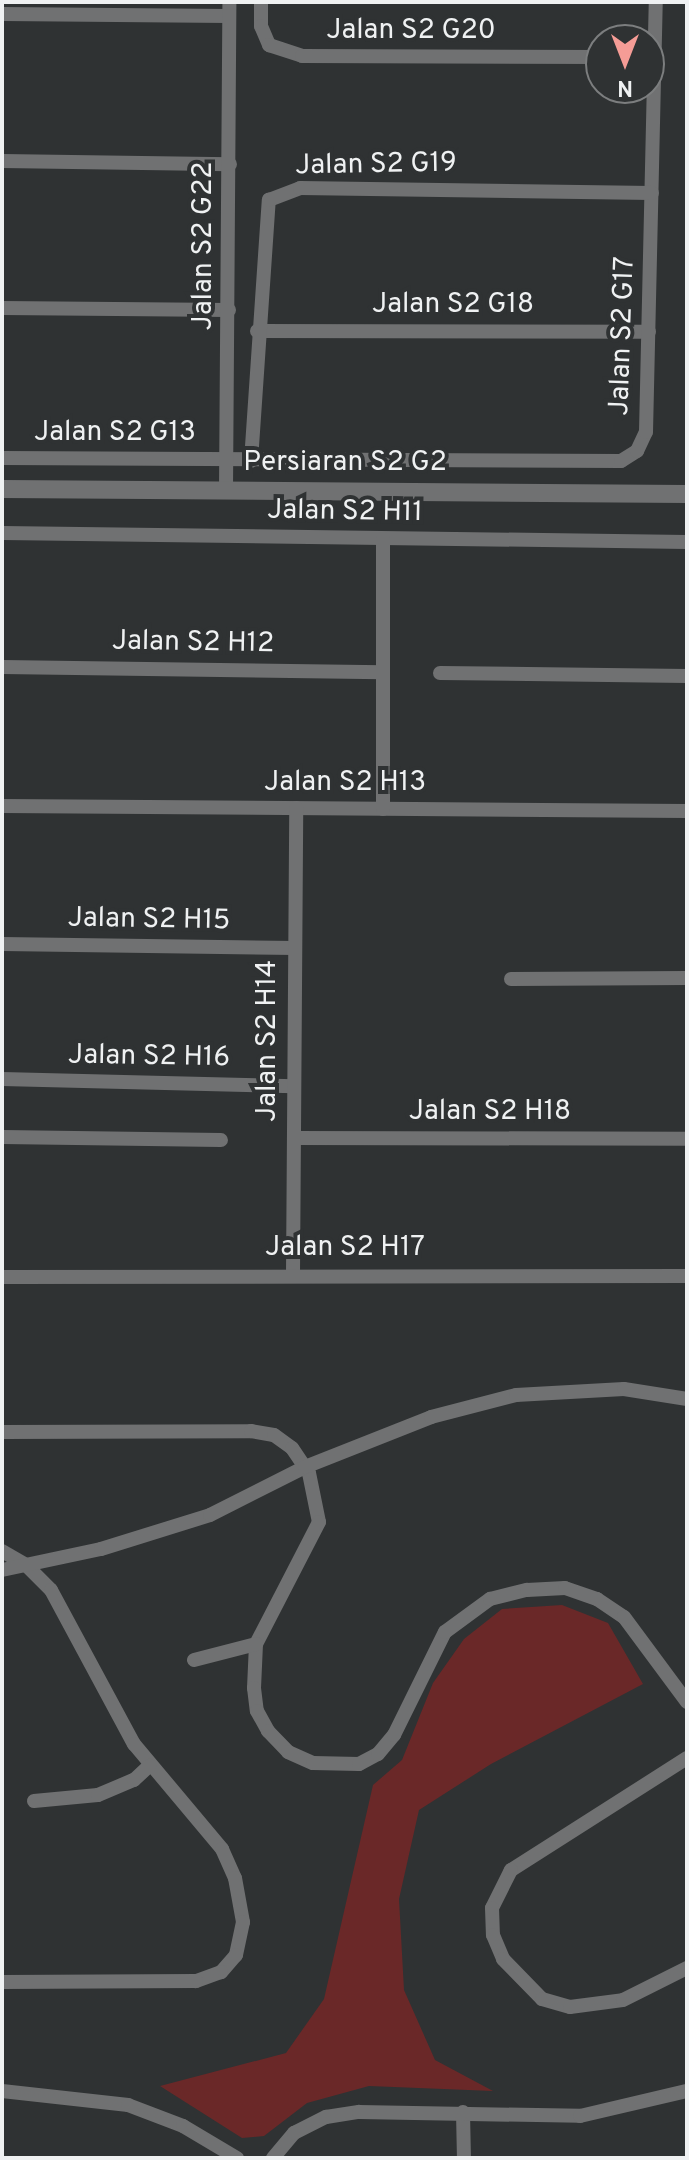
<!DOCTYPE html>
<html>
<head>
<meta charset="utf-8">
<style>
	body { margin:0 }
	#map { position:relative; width:689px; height:2160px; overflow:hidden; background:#2f3233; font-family:Overpass,sans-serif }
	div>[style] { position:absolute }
	.green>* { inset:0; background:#6a2828 }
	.minor>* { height:14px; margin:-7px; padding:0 7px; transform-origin:7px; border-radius:7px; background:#707172 }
	.tertiary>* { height:18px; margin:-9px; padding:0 9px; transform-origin:9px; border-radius:9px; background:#707172 }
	span { translate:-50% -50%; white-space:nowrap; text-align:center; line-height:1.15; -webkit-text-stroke:8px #2f3233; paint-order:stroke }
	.street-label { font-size:28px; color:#eff1f2 }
	.frame { position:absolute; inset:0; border:4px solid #eff1f2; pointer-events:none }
	.north { position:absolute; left:585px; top:24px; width:80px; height:80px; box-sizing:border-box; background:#2f3233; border:2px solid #7c7e7f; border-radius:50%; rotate:180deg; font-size:22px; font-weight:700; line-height:32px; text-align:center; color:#eff1f2 }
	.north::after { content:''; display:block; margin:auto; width:28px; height:36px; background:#f59c96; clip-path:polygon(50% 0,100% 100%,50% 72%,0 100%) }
</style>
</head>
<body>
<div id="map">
	<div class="green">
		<div style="clip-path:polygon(562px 1605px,608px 1623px,643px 1684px,491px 1764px,419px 1810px,399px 1899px,404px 1990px,435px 2060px,493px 2091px,369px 2086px,307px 2103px,264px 2136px,242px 2138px,160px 2086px,286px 2053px,324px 1999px,373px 1785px,402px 1760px,433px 1683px,464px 1639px,502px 1609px)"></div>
	</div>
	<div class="minor">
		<div style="left:261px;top:2px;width:24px;rotate:90deg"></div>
		<div style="left:261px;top:26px;width:21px;rotate:67deg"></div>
		<div style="left:269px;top:45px;width:35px;rotate:18deg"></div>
		<div style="left:302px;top:56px;width:299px;rotate:0.2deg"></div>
		<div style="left:2px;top:14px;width:227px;rotate:0.5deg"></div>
		<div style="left:2px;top:161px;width:228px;rotate:0.8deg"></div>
		<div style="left:2px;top:308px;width:227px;rotate:0.5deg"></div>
		<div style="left:257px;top:331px;width:392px;rotate:0.1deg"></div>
		<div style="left:2px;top:458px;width:619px;rotate:0.28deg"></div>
		<div style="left:621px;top:461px;width:19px;rotate:-32deg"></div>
		<div style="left:637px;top:451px;width:21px;rotate:-65deg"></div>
		<div style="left:646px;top:432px;width:430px;rotate:-88.7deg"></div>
		<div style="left:251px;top:461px;width:262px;rotate:-86.1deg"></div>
		<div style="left:269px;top:200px;width:33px;rotate:-21deg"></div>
		<div style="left:300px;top:188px;width:352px;rotate:0.8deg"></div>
		<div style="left:226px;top:490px;width:488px;rotate:-89.6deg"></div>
		<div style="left:2px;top:533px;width:685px;rotate:0.75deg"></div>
		<div style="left:2px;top:667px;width:381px;rotate:0.8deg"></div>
		<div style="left:440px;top:673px;width:247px;rotate:0.7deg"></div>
		<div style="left:2px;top:806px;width:685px;rotate:0.42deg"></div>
		<div style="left:383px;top:809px;width:270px;rotate:-90deg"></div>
		<div style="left:2px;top:944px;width:293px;rotate:0.8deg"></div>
		<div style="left:511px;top:979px;width:176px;rotate:-0.3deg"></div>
		<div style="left:2px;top:1079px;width:292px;rotate:1.4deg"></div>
		<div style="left:2px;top:1137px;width:219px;rotate:0.8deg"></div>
		<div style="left:294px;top:1138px;width:393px;rotate:0.1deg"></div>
		<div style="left:293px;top:1274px;width:466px;rotate:-89.6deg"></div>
		<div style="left:2px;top:1277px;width:685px;rotate:-0.08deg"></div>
		<div style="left:2px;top:1432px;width:249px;rotate:-0.2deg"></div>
		<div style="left:251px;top:1431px;width:23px;rotate:10deg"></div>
		<div style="left:274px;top:1435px;width:22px;rotate:36deg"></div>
		<div style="left:292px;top:1448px;width:30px;rotate:56deg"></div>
		<div style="left:309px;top:1473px;width:50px;rotate:78.5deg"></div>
		<div style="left:319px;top:1522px;width:137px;rotate:117.3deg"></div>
		<div style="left:256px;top:1644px;width:44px;rotate:92.6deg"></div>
		<div style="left:254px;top:1688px;width:23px;rotate:83deg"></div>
		<div style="left:257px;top:1711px;width:23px;rotate:61deg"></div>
		<div style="left:268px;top:1731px;width:29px;rotate:46deg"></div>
		<div style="left:288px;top:1752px;width:27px;rotate:24deg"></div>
		<div style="left:313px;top:1763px;width:46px;rotate:1.2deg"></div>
		<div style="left:359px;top:1764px;width:21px;rotate:-28deg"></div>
		<div style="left:378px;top:1754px;width:25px;rotate:-50deg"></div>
		<div style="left:394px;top:1735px;width:115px;rotate:-63.7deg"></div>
		<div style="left:445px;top:1632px;width:56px;rotate:-36.3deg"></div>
		<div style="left:490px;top:1599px;width:38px;rotate:-14deg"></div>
		<div style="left:527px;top:1590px;width:38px;rotate:-3deg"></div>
		<div style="left:565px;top:1588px;width:34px;rotate:19deg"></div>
		<div style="left:597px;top:1599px;width:32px;rotate:34deg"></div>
		<div style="left:624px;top:1617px;width:106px;rotate:53.5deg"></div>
		<div style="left:2px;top:1551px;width:28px;rotate:30deg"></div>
		<div style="left:26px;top:1565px;width:35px;rotate:45deg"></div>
		<div style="left:51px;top:1590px;width:175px;rotate:61.7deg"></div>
		<div style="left:134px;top:1744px;width:137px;rotate:50deg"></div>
		<div style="left:222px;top:1849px;width:32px;rotate:66deg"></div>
		<div style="left:235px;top:1878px;width:45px;rotate:79.7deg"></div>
		<div style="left:243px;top:1922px;width:34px;rotate:102deg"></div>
		<div style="left:236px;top:1955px;width:23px;rotate:131deg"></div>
		<div style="left:221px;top:1972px;width:27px;rotate:160deg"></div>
		<div style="left:196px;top:1981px;width:194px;rotate:179.7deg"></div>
		<div style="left:2px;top:1570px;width:101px;rotate:-12deg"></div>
		<div style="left:101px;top:1549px;width:114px;rotate:-17.3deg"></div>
		<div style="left:210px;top:1515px;width:106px;rotate:-26.8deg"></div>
		<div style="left:305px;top:1467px;width:136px;rotate:-21.6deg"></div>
		<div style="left:431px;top:1417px;width:88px;rotate:-14.5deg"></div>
		<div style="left:516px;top:1395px;width:108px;rotate:-3.2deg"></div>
		<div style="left:624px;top:1389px;width:64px;rotate:9deg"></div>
		<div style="left:194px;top:1660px;width:64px;rotate:-14.5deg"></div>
		<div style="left:687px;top:1758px;width:209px;rotate:147.5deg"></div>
		<div style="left:511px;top:1870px;width:42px;rotate:116.6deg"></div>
		<div style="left:492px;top:1908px;width:27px;rotate:88deg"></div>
		<div style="left:493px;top:1935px;width:26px;rotate:67deg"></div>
		<div style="left:503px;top:1959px;width:56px;rotate:45.7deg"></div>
		<div style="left:542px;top:1999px;width:29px;rotate:16deg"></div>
		<div style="left:570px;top:2007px;width:53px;rotate:-7.5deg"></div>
		<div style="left:623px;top:2000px;width:72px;rotate:-26.6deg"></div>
		<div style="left:34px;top:1801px;width:64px;rotate:-5.4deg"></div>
		<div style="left:98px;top:1795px;width:39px;rotate:-23deg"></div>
		<div style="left:134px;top:1780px;width:21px;rotate:-43deg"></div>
		<div style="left:2px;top:2091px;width:127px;rotate:6.3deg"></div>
		<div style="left:128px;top:2105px;width:59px;rotate:20.9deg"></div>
		<div style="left:183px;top:2126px;width:63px;rotate:30.7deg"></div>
		<div style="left:463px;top:2112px;width:46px;rotate:88.8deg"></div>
		<div style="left:273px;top:2158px;width:33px;rotate:-50deg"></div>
		<div style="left:294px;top:2133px;width:36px;rotate:-27deg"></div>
		<div style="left:326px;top:2117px;width:33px;rotate:-9deg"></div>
		<div style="left:359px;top:2112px;width:221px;rotate:1deg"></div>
		<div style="left:580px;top:2116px;width:110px;rotate:-13.2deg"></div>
	</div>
	<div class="tertiary">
		<div style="left:2px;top:489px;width:685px;rotate:0.42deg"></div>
	</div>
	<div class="street-label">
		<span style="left:411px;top:31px">Jalan S2 G20</span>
		<span style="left:376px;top:165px;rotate:-1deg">Jalan S2 G19</span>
		<span style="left:204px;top:246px;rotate:-90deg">Jalan S2 G22</span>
		<span style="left:453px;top:305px">Jalan S2 G18</span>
		<span style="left:623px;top:336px;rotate:-88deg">Jalan S2 G17</span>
		<span style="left:115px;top:433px">Jalan S2 G13</span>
		<span style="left:345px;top:463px">Persiaran S2 G2</span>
		<span style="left:345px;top:512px;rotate:1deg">Jalan S2 H11</span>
		<span style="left:193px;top:643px;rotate:1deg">Jalan S2 H12</span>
		<span style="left:345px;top:783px">Jalan S2 H13</span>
		<span style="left:149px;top:920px;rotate:1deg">Jalan S2 H15</span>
		<span style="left:268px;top:1041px;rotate:-90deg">Jalan S2 H14</span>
		<span style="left:149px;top:1057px;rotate:1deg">Jalan S2 H16</span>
		<span style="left:490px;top:1112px">Jalan S2 H18</span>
		<span style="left:345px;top:1248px">Jalan S2 H17</span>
	</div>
	<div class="frame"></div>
	<div class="north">N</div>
</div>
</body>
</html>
